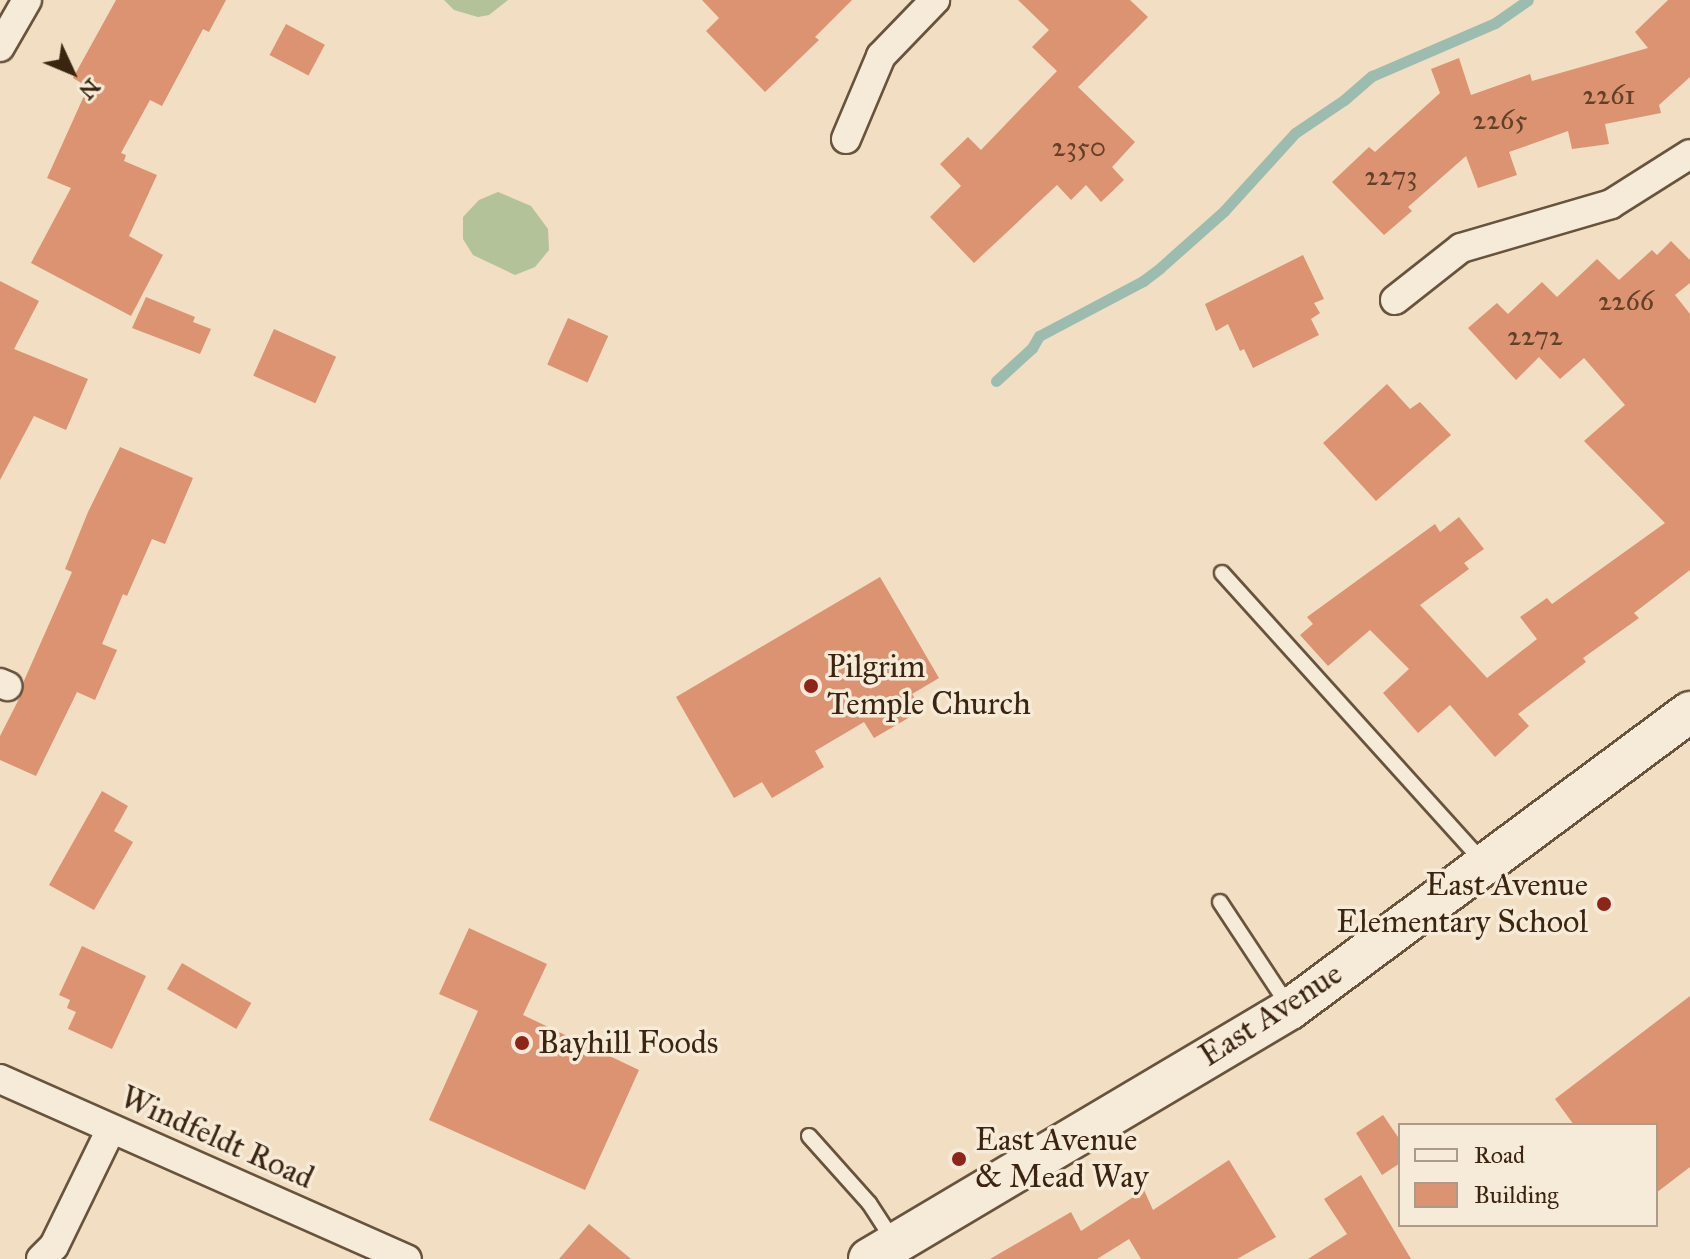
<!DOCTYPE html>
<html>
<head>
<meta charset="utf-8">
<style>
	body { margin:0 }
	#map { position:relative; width:1690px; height:1259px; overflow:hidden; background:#f1dec3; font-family:"IM FELL Great Primer",serif }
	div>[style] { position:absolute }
	.green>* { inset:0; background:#b3c299 }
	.stream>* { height:11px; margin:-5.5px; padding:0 5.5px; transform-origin:5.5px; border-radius:5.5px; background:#9bbcaf }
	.building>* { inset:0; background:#db9371; transform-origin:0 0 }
	.roads { filter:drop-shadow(2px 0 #68533d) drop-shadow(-2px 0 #68533d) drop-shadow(0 2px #68533d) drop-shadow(0 -2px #68533d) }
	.lane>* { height:14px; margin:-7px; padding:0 7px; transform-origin:7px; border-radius:7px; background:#f6ead8 }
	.street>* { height:28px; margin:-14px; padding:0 14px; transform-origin:14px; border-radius:14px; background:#f6ead8 }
	.secondary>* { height:40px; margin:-20px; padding:0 20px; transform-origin:20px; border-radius:20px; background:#f6ead8 }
	.dots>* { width:22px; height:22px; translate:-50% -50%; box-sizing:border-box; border:4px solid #f6ead8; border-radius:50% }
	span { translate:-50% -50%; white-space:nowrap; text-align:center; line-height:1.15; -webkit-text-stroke:7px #f6ead8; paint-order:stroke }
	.number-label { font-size:28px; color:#634028 }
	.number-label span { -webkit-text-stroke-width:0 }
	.poi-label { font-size:32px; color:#3b2510 }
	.left { translate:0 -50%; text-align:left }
	.right { translate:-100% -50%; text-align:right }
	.street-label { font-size:32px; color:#3b2510 }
	.legend { position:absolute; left:1398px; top:1123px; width:260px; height:104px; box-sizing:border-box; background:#f6ead8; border:2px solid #ab9b88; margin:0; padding:10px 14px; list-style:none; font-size:24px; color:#3b2510 }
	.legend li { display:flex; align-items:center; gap:16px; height:40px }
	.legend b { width:40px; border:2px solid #ab9b88 }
	.north { position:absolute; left:32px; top:32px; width:80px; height:80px; -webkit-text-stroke:6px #f6ead8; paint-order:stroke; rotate:134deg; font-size:22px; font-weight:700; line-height:32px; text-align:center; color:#3b2510 }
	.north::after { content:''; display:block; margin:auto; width:28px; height:36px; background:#3b2510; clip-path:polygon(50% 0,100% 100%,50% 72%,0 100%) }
</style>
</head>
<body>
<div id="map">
	<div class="green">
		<div style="clip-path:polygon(444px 0,508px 0,489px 15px,478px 17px,454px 10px)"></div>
		<div style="clip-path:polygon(498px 192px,531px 206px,548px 229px,549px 250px,535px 267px,515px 275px,473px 255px,463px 239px,463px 217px,479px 200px)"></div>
	</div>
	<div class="stream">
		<div style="left:996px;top:381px;width:49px;rotate:-42.5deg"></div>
		<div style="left:1032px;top:348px;width:14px;rotate:-60deg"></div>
		<div style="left:1039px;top:336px;width:118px;rotate:-27.9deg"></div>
		<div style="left:1143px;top:281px;width:21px;rotate:-37deg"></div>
		<div style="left:1160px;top:268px;width:86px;rotate:-41.7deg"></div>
		<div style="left:1224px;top:211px;width:105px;rotate:-47.7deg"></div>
		<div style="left:1295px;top:133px;width:59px;rotate:-34deg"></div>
		<div style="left:1344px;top:100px;width:37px;rotate:-41deg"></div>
		<div style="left:1372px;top:76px;width:134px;rotate:-23.3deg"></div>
		<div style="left:1495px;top:23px;width:40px;rotate:-34.9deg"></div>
	</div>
	<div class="building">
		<div style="clip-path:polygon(116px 0,226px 0,209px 32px,203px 29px,162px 106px,150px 100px,121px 153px,126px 155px,124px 161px,157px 175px,129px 236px,163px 255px,131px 316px,31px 263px,71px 188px,47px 178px,88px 87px,73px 78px)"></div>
		<div style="clip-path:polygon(702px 0,852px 0,815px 37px,819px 40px,765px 92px,706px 31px,719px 18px)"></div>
		<div style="clip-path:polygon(1018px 0,1130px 0,1148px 17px,1078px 87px,1135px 142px,1112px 167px,1124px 180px,1101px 202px,1086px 185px,1071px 200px,1057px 185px,974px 263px,930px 217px,961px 186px,940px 164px,968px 137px,981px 150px,1057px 71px,1032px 47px,1049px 30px)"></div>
		<div style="clip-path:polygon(1668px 0,1690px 0,1690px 77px,1659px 105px,1661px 113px,1605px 124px,1609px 144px,1572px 149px,1568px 131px,1509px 152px,1517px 175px,1478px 188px,1466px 156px,1408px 207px,1412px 211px,1384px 235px,1332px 182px,1369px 147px,1375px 152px,1440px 93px,1431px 69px,1459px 58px,1471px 95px,1530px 74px,1532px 81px,1648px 48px,1635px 32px)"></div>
		<div style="left:286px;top:24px;width:44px;height:35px;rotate:28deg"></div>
		<div style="clip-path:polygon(1671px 241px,1690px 260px,1690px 283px,1675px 295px,1690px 314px,1690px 570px,1634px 613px,1639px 618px,1583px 658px,1586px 662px,1518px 714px,1529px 726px,1495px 757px,1450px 705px,1418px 733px,1383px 693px,1409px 669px,1370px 630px,1328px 666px,1300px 635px,1313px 624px,1307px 617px,1435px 524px,1440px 532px,1459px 517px,1484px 549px,1464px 563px,1469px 569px,1420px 605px,1487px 678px,1537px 639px,1520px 617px,1547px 598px,1552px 604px,1665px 523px,1584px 441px,1625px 405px,1584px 358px,1560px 379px,1539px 357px,1516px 380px,1468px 328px,1497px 303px,1508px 314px,1542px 282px,1557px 297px,1597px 259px,1619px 280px,1652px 250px,1657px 255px)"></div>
		<div style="clip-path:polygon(1303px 255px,1324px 299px,1314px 303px,1320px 313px,1311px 319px,1319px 335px,1253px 368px,1244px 349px,1240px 351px,1228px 324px,1216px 331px,1205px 304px)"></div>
		<div style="clip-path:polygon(0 281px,39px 301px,14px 349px,88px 379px,66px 430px,34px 416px,0 480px)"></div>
		<div style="clip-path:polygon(146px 297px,195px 317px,193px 322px,211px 329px,200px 354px,132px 328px)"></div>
		<div style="left:568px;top:318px;width:44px;height:51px;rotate:24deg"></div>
		<div style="left:274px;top:329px;width:68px;height:51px;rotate:24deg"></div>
		<div style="clip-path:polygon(1387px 384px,1410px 409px,1420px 402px,1451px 435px,1376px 501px,1323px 443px)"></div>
		<div style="clip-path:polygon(120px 447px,193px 478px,165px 544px,152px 539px,127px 596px,123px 594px,102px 644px,117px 650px,95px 700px,77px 692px,36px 776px,0 760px,0 736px,22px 693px,23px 683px,72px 572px,65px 569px,88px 512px)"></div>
		<div style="clip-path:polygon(880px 577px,939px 678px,912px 694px,922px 710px,874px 738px,864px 722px,815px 751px,824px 767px,772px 798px,762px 782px,734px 798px,676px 697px)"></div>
		<div style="clip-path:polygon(102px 791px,128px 806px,114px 831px,133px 842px,94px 910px,49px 885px)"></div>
		<div style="clip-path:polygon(469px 928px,547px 964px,523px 1015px,639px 1070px,585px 1190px,429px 1120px,478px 1011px,439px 994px)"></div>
		<div style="clip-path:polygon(82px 946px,146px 976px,112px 1049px,68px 1029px,76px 1012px,67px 1008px,70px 1000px,59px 995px)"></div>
		<div style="left:182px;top:963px;width:80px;height:30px;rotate:30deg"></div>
		<div style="clip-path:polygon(1690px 996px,1690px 1167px,1656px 1193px,1656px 1125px,1574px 1125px,1555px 1099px)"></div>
		<div style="clip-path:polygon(1383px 1115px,1400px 1140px,1400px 1163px,1382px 1175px,1356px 1133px)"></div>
		<div style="clip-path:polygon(1229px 1160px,1276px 1237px,1237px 1259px,1141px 1259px,1129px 1239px,1097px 1259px,990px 1259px,1071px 1212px,1081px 1231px,1144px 1190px,1153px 1210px)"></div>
		<div style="clip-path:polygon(1361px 1175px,1411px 1259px,1308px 1259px,1347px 1234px,1324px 1199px)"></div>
		<div style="clip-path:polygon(589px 1224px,631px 1259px,559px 1259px)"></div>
	</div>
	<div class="roads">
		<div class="lane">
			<div style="left:1222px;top:573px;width:388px;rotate:47.9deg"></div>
			<div style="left:1220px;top:902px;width:127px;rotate:56.6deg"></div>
			<div style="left:809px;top:1136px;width:90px;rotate:48.2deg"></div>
			<div style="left:869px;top:1203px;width:44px;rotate:57deg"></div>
		</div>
		<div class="street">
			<div style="left:0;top:47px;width:54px;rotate:-60.1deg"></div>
			<div style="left:846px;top:139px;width:90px;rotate:-67.1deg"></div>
			<div style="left:881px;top:56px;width:78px;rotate:-46deg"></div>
			<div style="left:1395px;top:300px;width:84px;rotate:-38.2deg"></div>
			<div style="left:1461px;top:248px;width:156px;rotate:-16.3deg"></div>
			<div style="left:1611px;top:204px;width:93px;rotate:-32.3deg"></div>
			<div style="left:0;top:683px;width:8px;rotate:23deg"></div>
			<div style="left:0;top:1079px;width:445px;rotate:23.9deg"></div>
			<div style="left:41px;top:1259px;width:18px;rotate:-45deg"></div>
			<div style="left:54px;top:1246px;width:130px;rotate:-64deg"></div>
		</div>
		<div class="secondary">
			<div style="left:869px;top:1259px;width:490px;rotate:-30.7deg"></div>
			<div style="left:1290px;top:1009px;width:498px;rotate:-36.6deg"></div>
		</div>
	</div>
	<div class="dots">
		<div style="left:811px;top:686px;background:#8f2418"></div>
		<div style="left:1604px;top:904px;background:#8f2418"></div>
		<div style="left:522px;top:1043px;background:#8f2418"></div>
		<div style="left:959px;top:1159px;background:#8f2418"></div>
	</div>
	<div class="number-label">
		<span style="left:1609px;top:95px">2261</span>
		<span style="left:1500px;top:120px">2265</span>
		<span style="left:1079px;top:147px">2350</span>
		<span style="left:1391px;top:176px">2273</span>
		<span style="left:1626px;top:301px">2266</span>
		<span style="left:1535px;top:336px">2272</span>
	</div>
	<div class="poi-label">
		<span class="left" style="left:827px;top:686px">Pilgrim<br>Temple Church</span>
		<span class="right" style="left:1588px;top:904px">East Avenue<br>Elementary School</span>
		<span class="left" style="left:538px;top:1043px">Bayhill Foods</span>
		<span class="left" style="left:975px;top:1159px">East Avenue<br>&amp; Mead Way</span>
	</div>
	<div class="street-label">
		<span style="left:1271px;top:1015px;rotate:-33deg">East Avenue</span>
		<span style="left:217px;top:1138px;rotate:24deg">Windfeldt Road</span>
	</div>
	<ul class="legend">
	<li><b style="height:10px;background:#f6ead8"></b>Road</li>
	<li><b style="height:22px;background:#db9371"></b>Building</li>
	</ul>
	<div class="north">N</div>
</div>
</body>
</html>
